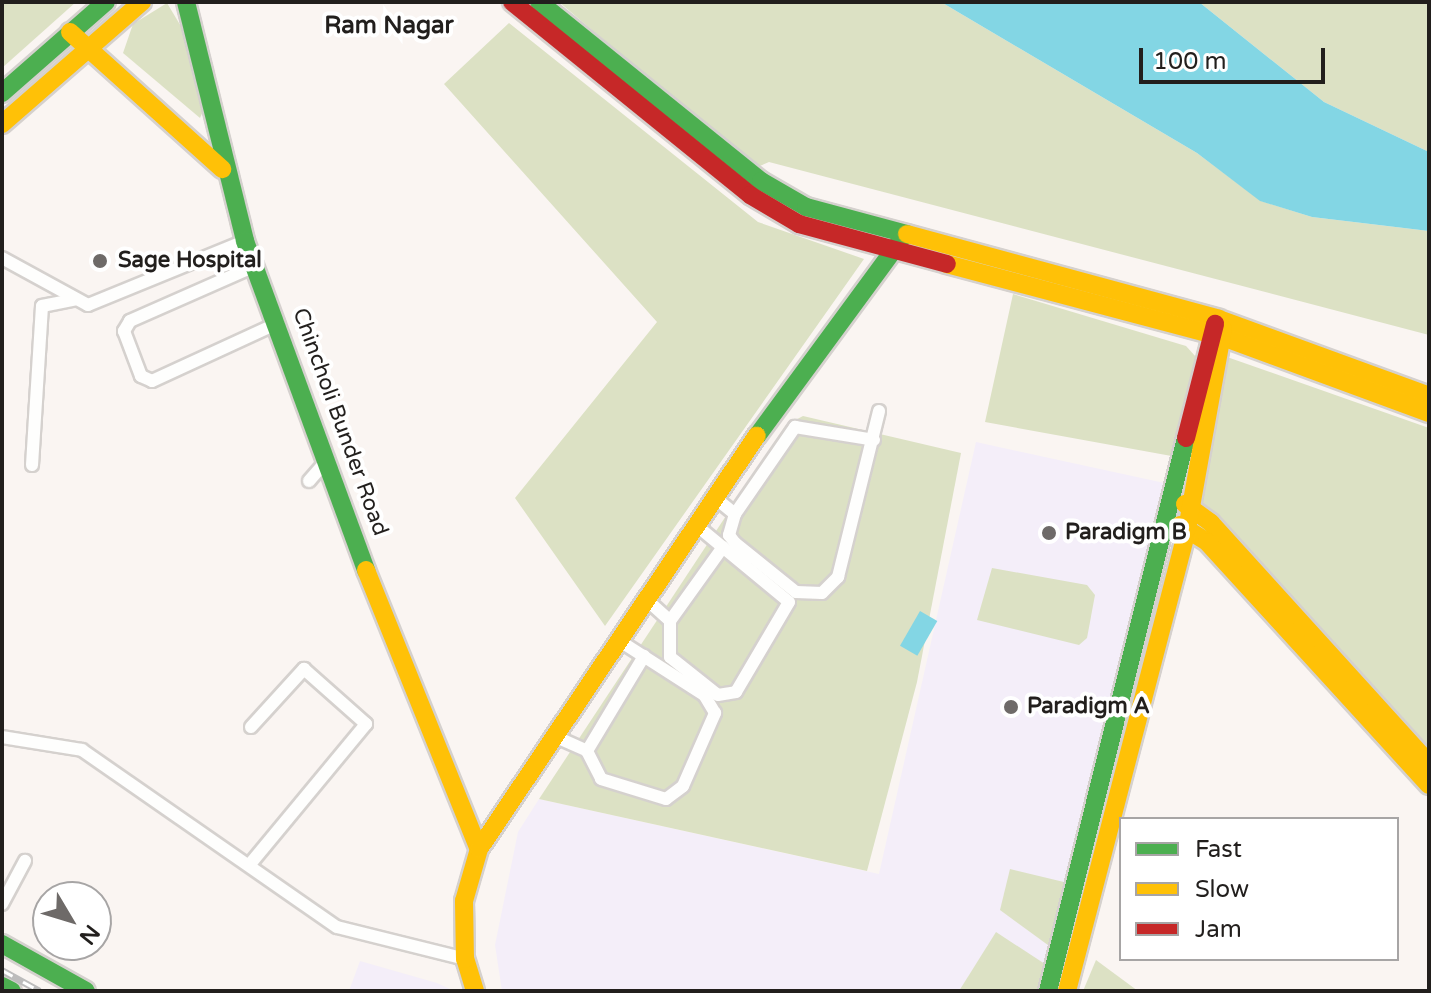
<!DOCTYPE html>
<html>
<head>
<meta charset="utf-8">
<style>
	body { margin:0 }
	#map { position:relative; width:1431px; height:993px; overflow:hidden; background:#faf5f2; font-family:"Varela Round",sans-serif }
	div>[style] { position:absolute }
	.commercial>* { inset:0; background:#f4eef9 }
	.green>* { inset:0; background:#dce1c4 }
	.water>* { inset:0; background:#83d6e4; transform-origin:0 0 }
	.roads { filter:drop-shadow(2px 0 #d5d1ce) drop-shadow(-2px 0 #d5d1ce) drop-shadow(0 2px #d5d1ce) drop-shadow(0 -2px #d5d1ce) }
	.street>* { height:12px; margin:-6px; padding:0 6px; transform-origin:6px; border-radius:6px; background:#fefefd }
	.fast>* { height:18px; margin:-9px; padding:0 9px; transform-origin:9px; border-radius:9px; background:#4caf50 }
	.slow>* { height:18px; margin:-9px; padding:0 9px; transform-origin:9px; border-radius:9px; background:#ffc107 }
	.jam>* { height:18px; margin:-9px; padding:0 9px; transform-origin:9px; border-radius:9px; background:#c62828 }
	.rail>* { height:7px; margin-top:-3.5px; transform-origin:0; background:repeating-linear-gradient(90deg,#fff 0 12px,#bdbcbc 0 24px); box-sizing:border-box; border-block:2px solid #bdbcbc }
	.dots>* { width:22px; height:22px; translate:-50% -50%; box-sizing:border-box; border:4px solid #fff; border-radius:50% }
	span { translate:-50% -50%; white-space:nowrap; text-align:center; line-height:1.15; -webkit-text-stroke:8px #fff; paint-order:stroke }
	.poi-label { font-size:22px; color:#221f1d; font-weight:700 }
	.left { translate:0 -50%; text-align:left }
	.street-label { font-size:22px; color:#221f1d }
	.neighbourhood-label { font-size:24px; color:#221f1d; font-weight:700 }
	.frame { position:absolute; inset:0; border:4px solid #221f1d; pointer-events:none }
	.legend { position:absolute; left:1119px; top:817px; width:280px; height:144px; box-sizing:border-box; background:#fff; border:2px solid #a7a5a5; margin:0; padding:10px 14px; list-style:none; font-size:24px; color:#221f1d }
	.legend li { display:flex; align-items:center; gap:16px; height:40px }
	.legend b { width:40px; border:2px solid #a7a5a5 }
	.north { position:absolute; left:32px; top:881px; width:80px; height:80px; box-sizing:border-box; background:#fff; border:2px solid #a7a5a5; border-radius:50%; rotate:128deg; font-size:22px; font-weight:700; line-height:32px; text-align:center; color:#221f1d }
	.north::after { content:''; display:block; margin:auto; width:28px; height:36px; background:#6e6a68; clip-path:polygon(50% 0,100% 100%,50% 72%,0 100%) }
	.scale { position:absolute; left:1139px; top:48px; width:186px; height:36px; box-sizing:border-box; border:4px solid #221f1d; border-top:0; padding-left:10px; font-size:24px; line-height:28px; white-space:nowrap; color:#221f1d; -webkit-text-stroke:6px #fff; paint-order:stroke }
</style>
</head>
<body>
<div id="map">
	<div class="commercial">
		<div style="clip-path:polygon(976px 442px,1169px 484px,1040px 991px,502px 991px,495px 945px,518px 832px,539px 799px,879px 874px)"></div>
		<div style="clip-path:polygon(360px 961px,437px 983px,454px 991px,349px 991px)"></div>
	</div>
	<div class="green">
		<div style="clip-path:polygon(2px 2px,76px 2px,2px 68px)"></div>
		<div style="clip-path:polygon(559px 2px,941px 2px,1197px 153px,1261px 201px,1312px 217px,1429px 231px,1429px 335px,769px 162px,755px 168px)"></div>
		<div style="clip-path:polygon(1199px 2px,1429px 2px,1429px 152px,1324px 102px)"></div>
		<div style="clip-path:polygon(167px 3px,185px 33px,204px 109px,200px 118px,123px 53px,133px 24px)"></div>
		<div style="clip-path:polygon(509px 23px,758px 222px,864px 259px,605px 626px,515px 498px,657px 322px,444px 84px)"></div>
		<div style="clip-path:polygon(1013px 294px,1186px 346px,1196px 357px,1177px 457px,985px 422px)"></div>
		<div style="clip-path:polygon(1227px 357px,1429px 428px,1429px 750px,1201px 502px)"></div>
		<div style="clip-path:polygon(803px 416px,961px 453px,917px 682px,867px 871px,539px 799px,786px 425px)"></div>
		<div style="clip-path:polygon(992px 568px,1087px 585px,1095px 595px,1087px 638px,1079px 645px,977px 620px)"></div>
		<div style="clip-path:polygon(1010px 869px,1068px 883px,1052px 948px,1000px 910px)"></div>
		<div style="clip-path:polygon(996px 932px,1048px 966px,1036px 991px,959px 991px)"></div>
		<div style="clip-path:polygon(1096px 960px,1138px 991px,1083px 991px)"></div>
	</div>
	<div class="water">
		<div style="clip-path:polygon(941px 2px,1199px 2px,1324px 102px,1429px 152px,1429px 231px,1312px 217px,1260px 201px,1197px 153px)"></div>
		<div style="left:920px;top:611px;width:20px;height:40px;rotate:30deg"></div>
	</div>
	<div class="roads">
		<div class="street">
			<div style="left:2px;top:258px;width:98px;rotate:28.7deg"></div>
			<div style="left:88px;top:305px;width:170px;rotate:-22.2deg"></div>
			<div style="left:257px;top:265px;width:139px;rotate:156.2deg"></div>
			<div style="left:130px;top:321px;width:12px;rotate:121deg"></div>
			<div style="left:124px;top:331px;width:48px;rotate:69.3deg"></div>
			<div style="left:141px;top:376px;width:12px;rotate:24deg"></div>
			<div style="left:152px;top:381px;width:139px;rotate:-24.7deg"></div>
			<div style="left:32px;top:465px;width:159px;rotate:-86.4deg"></div>
			<div style="left:42px;top:306px;width:33px;rotate:-11deg"></div>
			<div style="left:309px;top:481px;width:29px;rotate:-49deg"></div>
			<div style="left:714px;top:497px;width:27px;rotate:39deg"></div>
			<div style="left:735px;top:514px;width:22px;rotate:106deg"></div>
			<div style="left:729px;top:535px;width:10px;rotate:53deg"></div>
			<div style="left:735px;top:543px;width:78px;rotate:38.8deg"></div>
			<div style="left:796px;top:592px;width:26px;rotate:2deg"></div>
			<div style="left:822px;top:593px;width:23px;rotate:-45deg"></div>
			<div style="left:838px;top:577px;width:171px;rotate:-76.1deg"></div>
			<div style="left:735px;top:514px;width:106px;rotate:-55.4deg"></div>
			<div style="left:795px;top:427px;width:80px;rotate:9.3deg"></div>
			<div style="left:647px;top:600px;width:31px;rotate:42deg"></div>
			<div style="left:670px;top:621px;width:36px;rotate:90deg"></div>
			<div style="left:670px;top:657px;width:61px;rotate:38.4deg"></div>
			<div style="left:718px;top:695px;width:18px;rotate:-9deg"></div>
			<div style="left:736px;top:692px;width:104px;rotate:-59.5deg"></div>
			<div style="left:789px;top:602px;width:121px;rotate:-140.4deg"></div>
			<div style="left:670px;top:621px;width:91px;rotate:-54.4deg"></div>
			<div style="left:251px;top:727px;width:79px;rotate:-47.6deg"></div>
			<div style="left:304px;top:669px;width:83px;rotate:41.6deg"></div>
			<div style="left:366px;top:724px;width:180px;rotate:129.6deg"></div>
			<div style="left:554px;top:736px;width:36px;rotate:24deg"></div>
			<div style="left:587px;top:751px;width:31px;rotate:63deg"></div>
			<div style="left:601px;top:779px;width:68px;rotate:17.1deg"></div>
			<div style="left:666px;top:799px;width:21px;rotate:-37deg"></div>
			<div style="left:683px;top:786px;width:80px;rotate:-66.3deg"></div>
			<div style="left:715px;top:713px;width:21px;rotate:-121deg"></div>
			<div style="left:704px;top:695px;width:100px;rotate:-147.3deg"></div>
			<div style="left:2px;top:737px;width:81px;rotate:9.2deg"></div>
			<div style="left:82px;top:750px;width:310px;rotate:34.8deg"></div>
			<div style="left:337px;top:927px;width:132px;rotate:14deg"></div>
			<div style="left:587px;top:751px;width:111px;rotate:-59deg"></div>
			<div style="left:2px;top:904px;width:49px;rotate:-61.9deg"></div>
		</div>
		<div class="fast">
			<div style="left:186px;top:2px;width:246px;rotate:76.1deg"></div>
			<div style="left:245px;top:241px;width:351px;rotate:69.8deg"></div>
			<div style="left:539px;top:2px;width:285px;rotate:38.9deg"></div>
			<div style="left:761px;top:181px;width:52px;rotate:30deg"></div>
			<div style="left:806px;top:207px;width:105px;rotate:15deg"></div>
			<div style="left:2px;top:93px;width:138px;rotate:-41.2deg"></div>
			<div style="left:757px;top:436px;width:242px;rotate:-53.7deg"></div>
			<div style="left:2px;top:944px;width:96px;rotate:29.2deg"></div>
			<div style="left:2px;top:986px;width:11px;rotate:27deg"></div>
			<div style="left:1048px;top:991px;width:570px;rotate:-75.99deg"></div>
		</div>
		<div class="slow">
			<div style="left:70px;top:32px;width:205px;rotate:42deg"></div>
			<div style="left:2px;top:124px;width:186px;rotate:-41.1deg"></div>
			<div style="left:907px;top:234px;width:323px;rotate:15.2deg"></div>
			<div style="left:1219px;top:319px;width:224px;rotate:20.1deg"></div>
			<div style="left:947px;top:264px;width:288px;rotate:14.9deg"></div>
			<div style="left:1225px;top:338px;width:217px;rotate:20.2deg"></div>
			<div style="left:1185px;top:504px;width:32px;rotate:36deg"></div>
			<div style="left:1211px;top:523px;width:324px;rotate:47.8deg"></div>
			<div style="left:1180px;top:525px;width:32px;rotate:32deg"></div>
			<div style="left:1207px;top:542px;width:329px;rotate:47.6deg"></div>
			<div style="left:366px;top:570px;width:301px;rotate:68deg"></div>
			<div style="left:475px;top:991px;width:34px;rotate:-107deg"></div>
			<div style="left:465px;top:959px;width:58px;rotate:-91deg"></div>
			<div style="left:464px;top:901px;width:54px;rotate:-73.9deg"></div>
			<div style="left:479px;top:849px;width:498px;rotate:-56.1deg"></div>
			<div style="left:1067px;top:991px;width:477px;rotate:-75.4deg"></div>
			<div style="left:1187px;top:529px;width:203px;rotate:-79.8deg"></div>
		</div>
		<div class="jam">
			<div style="left:512px;top:2px;width:306px;rotate:39deg"></div>
			<div style="left:750px;top:195px;width:57px;rotate:30.6deg"></div>
			<div style="left:799px;top:224px;width:153px;rotate:15.1deg"></div>
			<div style="left:1186px;top:438px;width:118px;rotate:-75.7deg"></div>
		</div>
	</div>
	<div class="rail">
		<div style="left:2px;top:970px;width:43px;rotate:28.9deg"></div>
	</div>
	<div class="dots">
		<div style="left:100px;top:261px;background:#6e6a68"></div>
		<div style="left:1049px;top:533px;background:#6e6a68"></div>
		<div style="left:1011px;top:707px;background:#6e6a68"></div>
	</div>
	<div class="poi-label">
		<span class="left" style="left:118px;top:261px">Sage Hospital</span>
		<span class="left" style="left:1065px;top:533px">Paradigm B</span>
		<span class="left" style="left:1027px;top:707px">Paradigm A</span>
	</div>
	<div class="street-label">
		<span style="left:340px;top:422px;rotate:70deg">Chincholi Bunder Road</span>
	</div>
	<div class="neighbourhood-label">
		<span style="left:389px;top:26px">Ram Nagar</span>
	</div>
	<div class="frame"></div>
	<ul class="legend">
	<li><b style="height:10px;background:#4caf50"></b>Fast</li>
	<li><b style="height:10px;background:#ffc107"></b>Slow</li>
	<li><b style="height:10px;background:#c62828"></b>Jam</li>
	</ul>
	<div class="north">N</div>
	<div class="scale">100 m</div>
</div>
</body>
</html>
